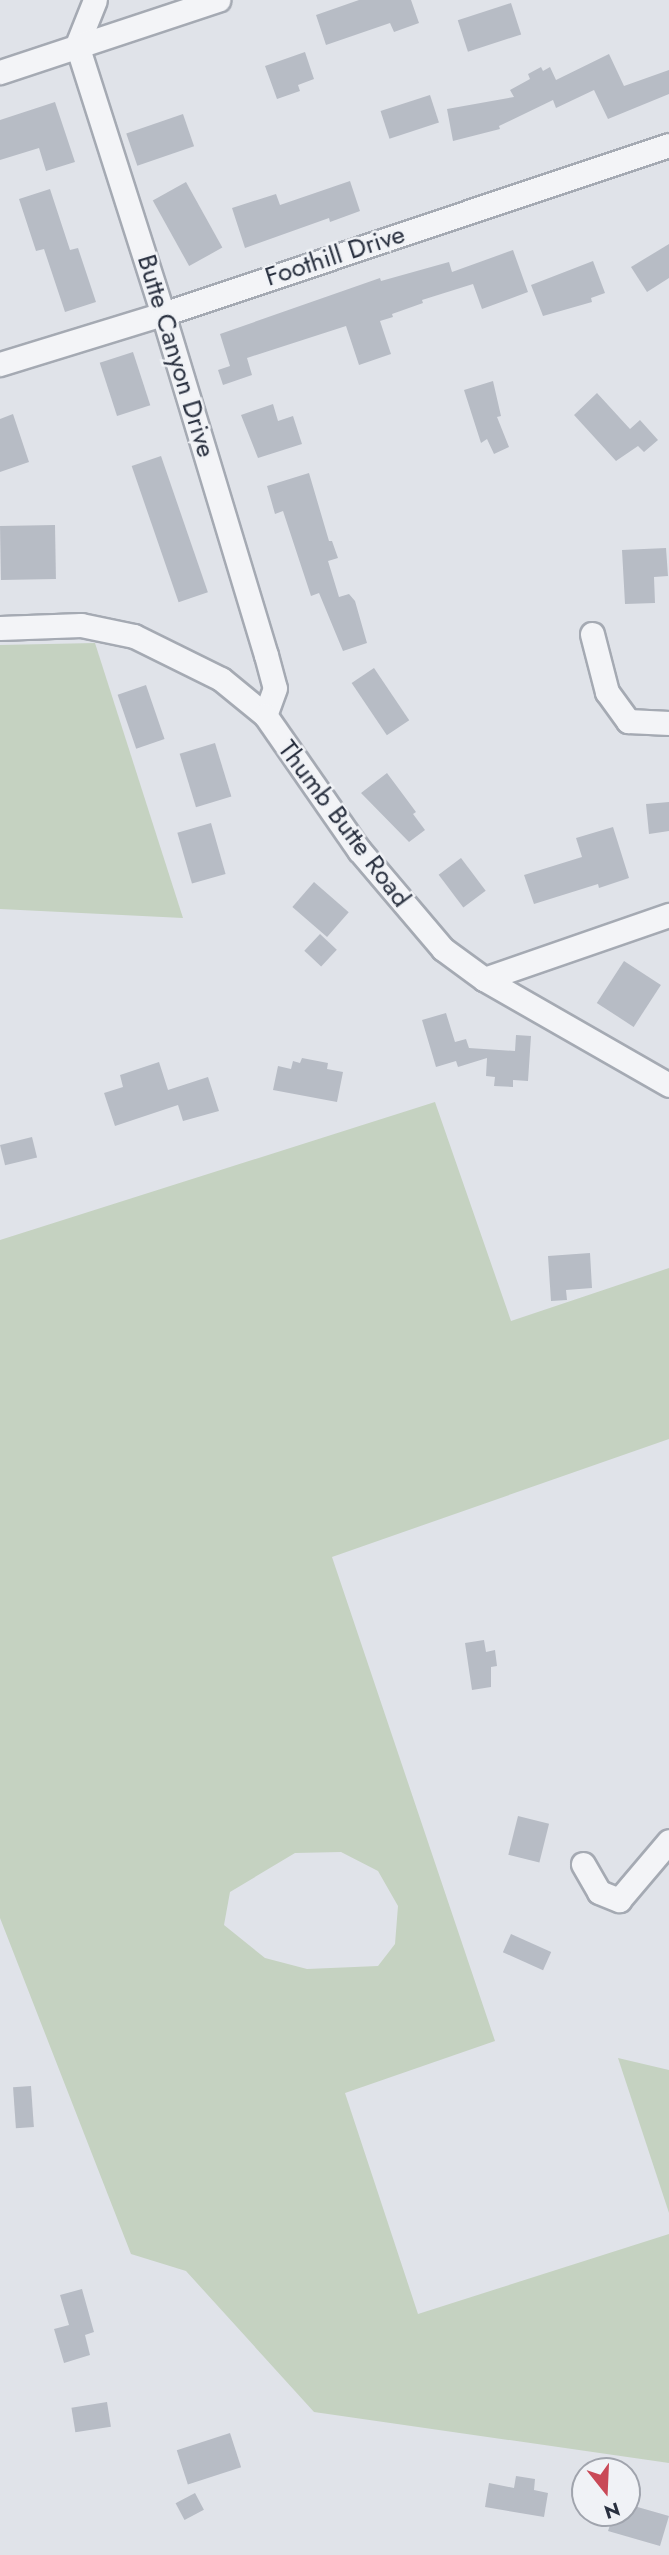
<!DOCTYPE html>
<html>
<head>
<meta charset="utf-8">
<style>
	body { margin:0 }
	#map { position:relative; width:669px; height:2555px; overflow:hidden; background:#e0e3e9; font-family:Jost,sans-serif }
	div>[style] { position:absolute }
	.green>* { inset:0; background:#c5d2c1 }
	.building>* { inset:0; background:#b7bcc5; transform-origin:0 0 }
	.roads { filter:drop-shadow(2px 0 #a5aab3) drop-shadow(-2px 0 #a5aab3) drop-shadow(0 2px #a5aab3) drop-shadow(0 -2px #a5aab3) }
	.street>* { height:23px; margin:-11.5px; padding:0 11.5px; transform-origin:11.5px; border-radius:11.5px; background:#f3f4f7 }
	span { translate:-50% -50%; white-space:nowrap; text-align:center; line-height:1.15; -webkit-text-stroke:5px #f0f2f6; paint-order:stroke }
	.street-label { font-size:26px; color:#29303f }
	.north { position:absolute; left:571px; top:2457px; width:70px; height:70px; box-sizing:border-box; background:#f0f2f6; border:2px solid #a0a4ad; border-radius:50%; rotate:162deg; font-size:19px; font-weight:700; line-height:28px; text-align:center; color:#29303f }
	.north::after { content:''; display:block; margin:auto; width:24px; height:32px; background:#c94957; clip-path:polygon(50% 0,100% 100%,50% 72%,0 100%) }
</style>
</head>
<body>
<div id="map">
	<div class="green">
		<div style="clip-path:polygon(95px 643px,183px 918px,0 909px,0 645px)"></div>
		<div style="clip-path:polygon(evenodd,435px 1102px,511px 1321px,669px 1268px,669px 1439px,332px 1557px,495px 2041px,345px 2093px,418px 2314px,669px 2234px,669px 2463px,314px 2412px,186px 2271px,131px 2254px,0 1918px,0 1240px,435px 1102px,341px 1852px,378px 1871px,398px 1906px,395px 1944px,378px 1966px,307px 1969px,265px 1958px,224px 1925px,230px 1892px,295px 1853px,341px 1852px)"></div>
		<div style="clip-path:polygon(618px 2058px,669px 2070px,669px 2213px)"></div>
	</div>
	<div class="building">
		<div style="clip-path:polygon(359px 0,411px 0,419px 23px,394px 32px,390px 23px,326px 45px,316px 15px)"></div>
		<div style="left:511px;top:3px;width:33px;height:56px;rotate:72deg"></div>
		<div style="clip-path:polygon(305px 52px,314px 79px,298px 85px,300px 91px,277px 99px,265px 66px)"></div>
		<div style="clip-path:polygon(609px 54px,624px 86px,669px 70px,669px 94px,608px 119px,594px 90px,556px 108px,553px 100px,499px 126px,500px 129px,453px 141px,447px 109px,514px 97px,510px 90px,530px 79px,528px 74px,541px 67px,543px 71px,550px 67px,556px 80px)"></div>
		<div style="left:430px;top:95px;width:29px;height:52px;rotate:72deg"></div>
		<div style="clip-path:polygon(55px 102px,75px 162px,46px 171px,39px 148px,0 160px,0 120px)"></div>
		<div style="left:183px;top:114px;width:34px;height:60px;rotate:71deg"></div>
		<div style="clip-path:polygon(350px 181px,360px 211px,330px 222px,329px 218px,245px 248px,232px 208px,276px 194px,280px 205px)"></div>
		<div style="left:186px;top:182px;width:75px;height:38px;rotate:61deg"></div>
		<div style="clip-path:polygon(50px 189px,70px 250px,78px 248px,96px 302px,65px 312px,44px 249px,36px 251px,19px 199px)"></div>
		<div style="clip-path:polygon(669px 244px,669px 278px,647px 292px,631px 267px)"></div>
		<div style="clip-path:polygon(513px 250px,528px 292px,482px 309px,473px 284px,422px 300px,423px 303px,392px 314px,393px 317px,380px 321px,391px 354px,359px 365px,346px 326px,247px 358px,252px 375px,223px 385px,218px 370px,230px 366px,220px 334px,380px 278px,381px 281px,449px 262px,452px 272px)"></div>
		<div style="clip-path:polygon(593px 261px,605px 293px,591px 298px,592px 302px,543px 316px,531px 285px)"></div>
		<div style="left:133px;top:352px;width:56px;height:35px;rotate:72deg"></div>
		<div style="clip-path:polygon(493px 381px,501px 416px,497px 417px,509px 447px,494px 454px,487px 439px,481px 443px,464px 390px)"></div>
		<div style="clip-path:polygon(597px 393px,630px 429px,640px 420px,658px 440px,644px 452px,638px 446px,616px 461px,574px 415px)"></div>
		<div style="clip-path:polygon(273px 404px,278px 421px,293px 416px,302px 444px,258px 458px,241px 415px)"></div>
		<div style="clip-path:polygon(13px 414px,29px 462px,0 472px,0 419px)"></div>
		<div style="left:161px;top:456px;width:144px;height:31px;rotate:71deg"></div>
		<div style="clip-path:polygon(309px 473px,329px 541px,332px 541px,338px 558px,328px 561px,339px 597px,349px 594px,355px 601px,367px 643px,343px 651px,319px 593px,311px 596px,283px 511px,275px 514px,267px 486px)"></div>
		<div style="left:55px;top:525px;width:54px;height:55px;rotate:89deg"></div>
		<div style="clip-path:polygon(666px 548px,668px 576px,654px 577px,655px 603px,625px 604px,622px 550px)"></div>
		<div style="left:374px;top:668px;width:63px;height:27px;rotate:56deg"></div>
		<div style="left:146px;top:685px;width:57px;height:30px;rotate:71deg"></div>
		<div style="left:215px;top:743px;width:56px;height:37px;rotate:73deg"></div>
		<div style="clip-path:polygon(387px 773px,416px 812px,413px 814px,425px 830px,409px 842px,361px 793px)"></div>
		<div style="clip-path:polygon(669px 802px,669px 831px,649px 834px,646px 804px)"></div>
		<div style="left:211px;top:823px;width:53px;height:35px;rotate:74deg"></div>
		<div style="clip-path:polygon(613px 827px,629px 878px,599px 888px,598px 884px,534px 904px,524px 875px,582px 857px,576px 838px)"></div>
		<div style="left:461px;top:858px;width:41px;height:28px;rotate:53deg"></div>
		<div style="left:314px;top:882px;width:46px;height:33px;rotate:41deg"></div>
		<div style="left:320px;top:934px;width:23px;height:23px;rotate:43deg"></div>
		<div style="left:624px;top:961px;width:44px;height:50px;rotate:33deg"></div>
		<div style="clip-path:polygon(446px 1013px,455px 1042px,466px 1039px,469px 1048px,515px 1051px,516px 1035px,531px 1036px,528px 1081px,513px 1080px,513px 1087px,494px 1086px,495px 1077px,486px 1076px,487px 1058px,458px 1067px,456px 1061px,436px 1067px,422px 1020px)"></div>
		<div style="clip-path:polygon(302px 1058px,328px 1063px,327px 1069px,343px 1072px,337px 1102px,273px 1090px,278px 1066px,291px 1069px,293px 1061px,300px 1063px)"></div>
		<div style="clip-path:polygon(159px 1062px,168px 1090px,208px 1077px,219px 1111px,183px 1121px,178px 1105px,115px 1126px,104px 1093px,123px 1087px,120px 1075px)"></div>
		<div style="left:32px;top:1137px;width:21px;height:33px;rotate:76deg"></div>
		<div style="clip-path:polygon(590px 1253px,592px 1288px,566px 1290px,567px 1300px,551px 1301px,548px 1256px)"></div>
		<div style="clip-path:polygon(484px 1640px,486px 1652px,495px 1650px,497px 1666px,491px 1667px,491px 1687px,472px 1690px,465px 1643px)"></div>
		<div style="left:518px;top:1816px;width:32px;height:40px;rotate:14deg"></div>
		<div style="left:511px;top:1934px;width:44px;height:20px;rotate:24deg"></div>
		<div style="left:31px;top:2086px;width:41px;height:18px;rotate:86deg"></div>
		<div style="clip-path:polygon(82px 2289px,94px 2332px,85px 2335px,90px 2355px,64px 2363px,54px 2329px,69px 2325px,60px 2295px)"></div>
		<div style="left:107px;top:2402px;width:25px;height:36px;rotate:81deg"></div>
		<div style="left:230px;top:2433px;width:36px;height:56px;rotate:72deg"></div>
		<div style="clip-path:polygon(516px 2476px,535px 2479px,534px 2490px,548px 2493px,544px 2517px,485px 2507px,489px 2483px,514px 2488px)"></div>
		<div style="left:195px;top:2493px;width:19px;height:22px;rotate:62deg"></div>
		<div style="clip-path:polygon(627px 2504px,669px 2516px,660px 2546px,608px 2531px,614px 2513px,627px 2513px)"></div>
	</div>
	<div class="roads">
		<div class="street">
			<div style="left:95px;top:0;width:48px;rotate:111.8deg"></div>
			<div style="left:77px;top:45px;width:282px;rotate:72.3deg"></div>
			<div style="left:163px;top:314px;width:356px;rotate:73.2deg"></div>
			<div style="left:266px;top:655px;width:34px;rotate:75deg"></div>
			<div style="left:275px;top:688px;width:29px;rotate:110deg"></div>
			<div style="left:0;top:72px;width:230px;rotate:-18.3deg"></div>
			<div style="left:0;top:364px;width:170px;rotate:-17.1deg"></div>
			<div style="left:163px;top:314px;width:533px;rotate:-18.47deg"></div>
			<div style="left:0;top:628px;width:81px;rotate:-2.1deg"></div>
			<div style="left:81px;top:625px;width:54px;rotate:11.7deg"></div>
			<div style="left:134px;top:636px;width:97px;rotate:26.3deg"></div>
			<div style="left:221px;top:679px;width:57px;rotate:39.3deg"></div>
			<div style="left:265px;top:715px;width:165px;rotate:55.2deg"></div>
			<div style="left:359px;top:850px;width:130px;rotate:49.7deg"></div>
			<div style="left:443px;top:949px;width:51px;rotate:36.2deg"></div>
			<div style="left:484px;top:979px;width:213px;rotate:29.8deg"></div>
			<div style="left:592px;top:634px;width:60px;rotate:75.5deg"></div>
			<div style="left:607px;top:692px;width:36px;rotate:54deg"></div>
			<div style="left:628px;top:721px;width:41px;rotate:2.8deg"></div>
			<div style="left:484px;top:979px;width:196px;rotate:-19.1deg"></div>
			<div style="left:583px;top:1864px;width:32px;rotate:60deg"></div>
			<div style="left:599px;top:1892px;width:22px;rotate:22deg"></div>
			<div style="left:619px;top:1900px;width:77px;rotate:-49.7deg"></div>
		</div>
	</div>
	<div class="street-label">
		<span style="left:335px;top:256px;rotate:-18deg">Foothill Drive</span>
		<span style="left:176px;top:356px;rotate:73deg">Butte Canyon Drive</span>
		<span style="left:344px;top:824px;rotate:53deg">Thumb Butte Road</span>
	</div>
	<div class="north">N</div>
</div>
</body>
</html>
